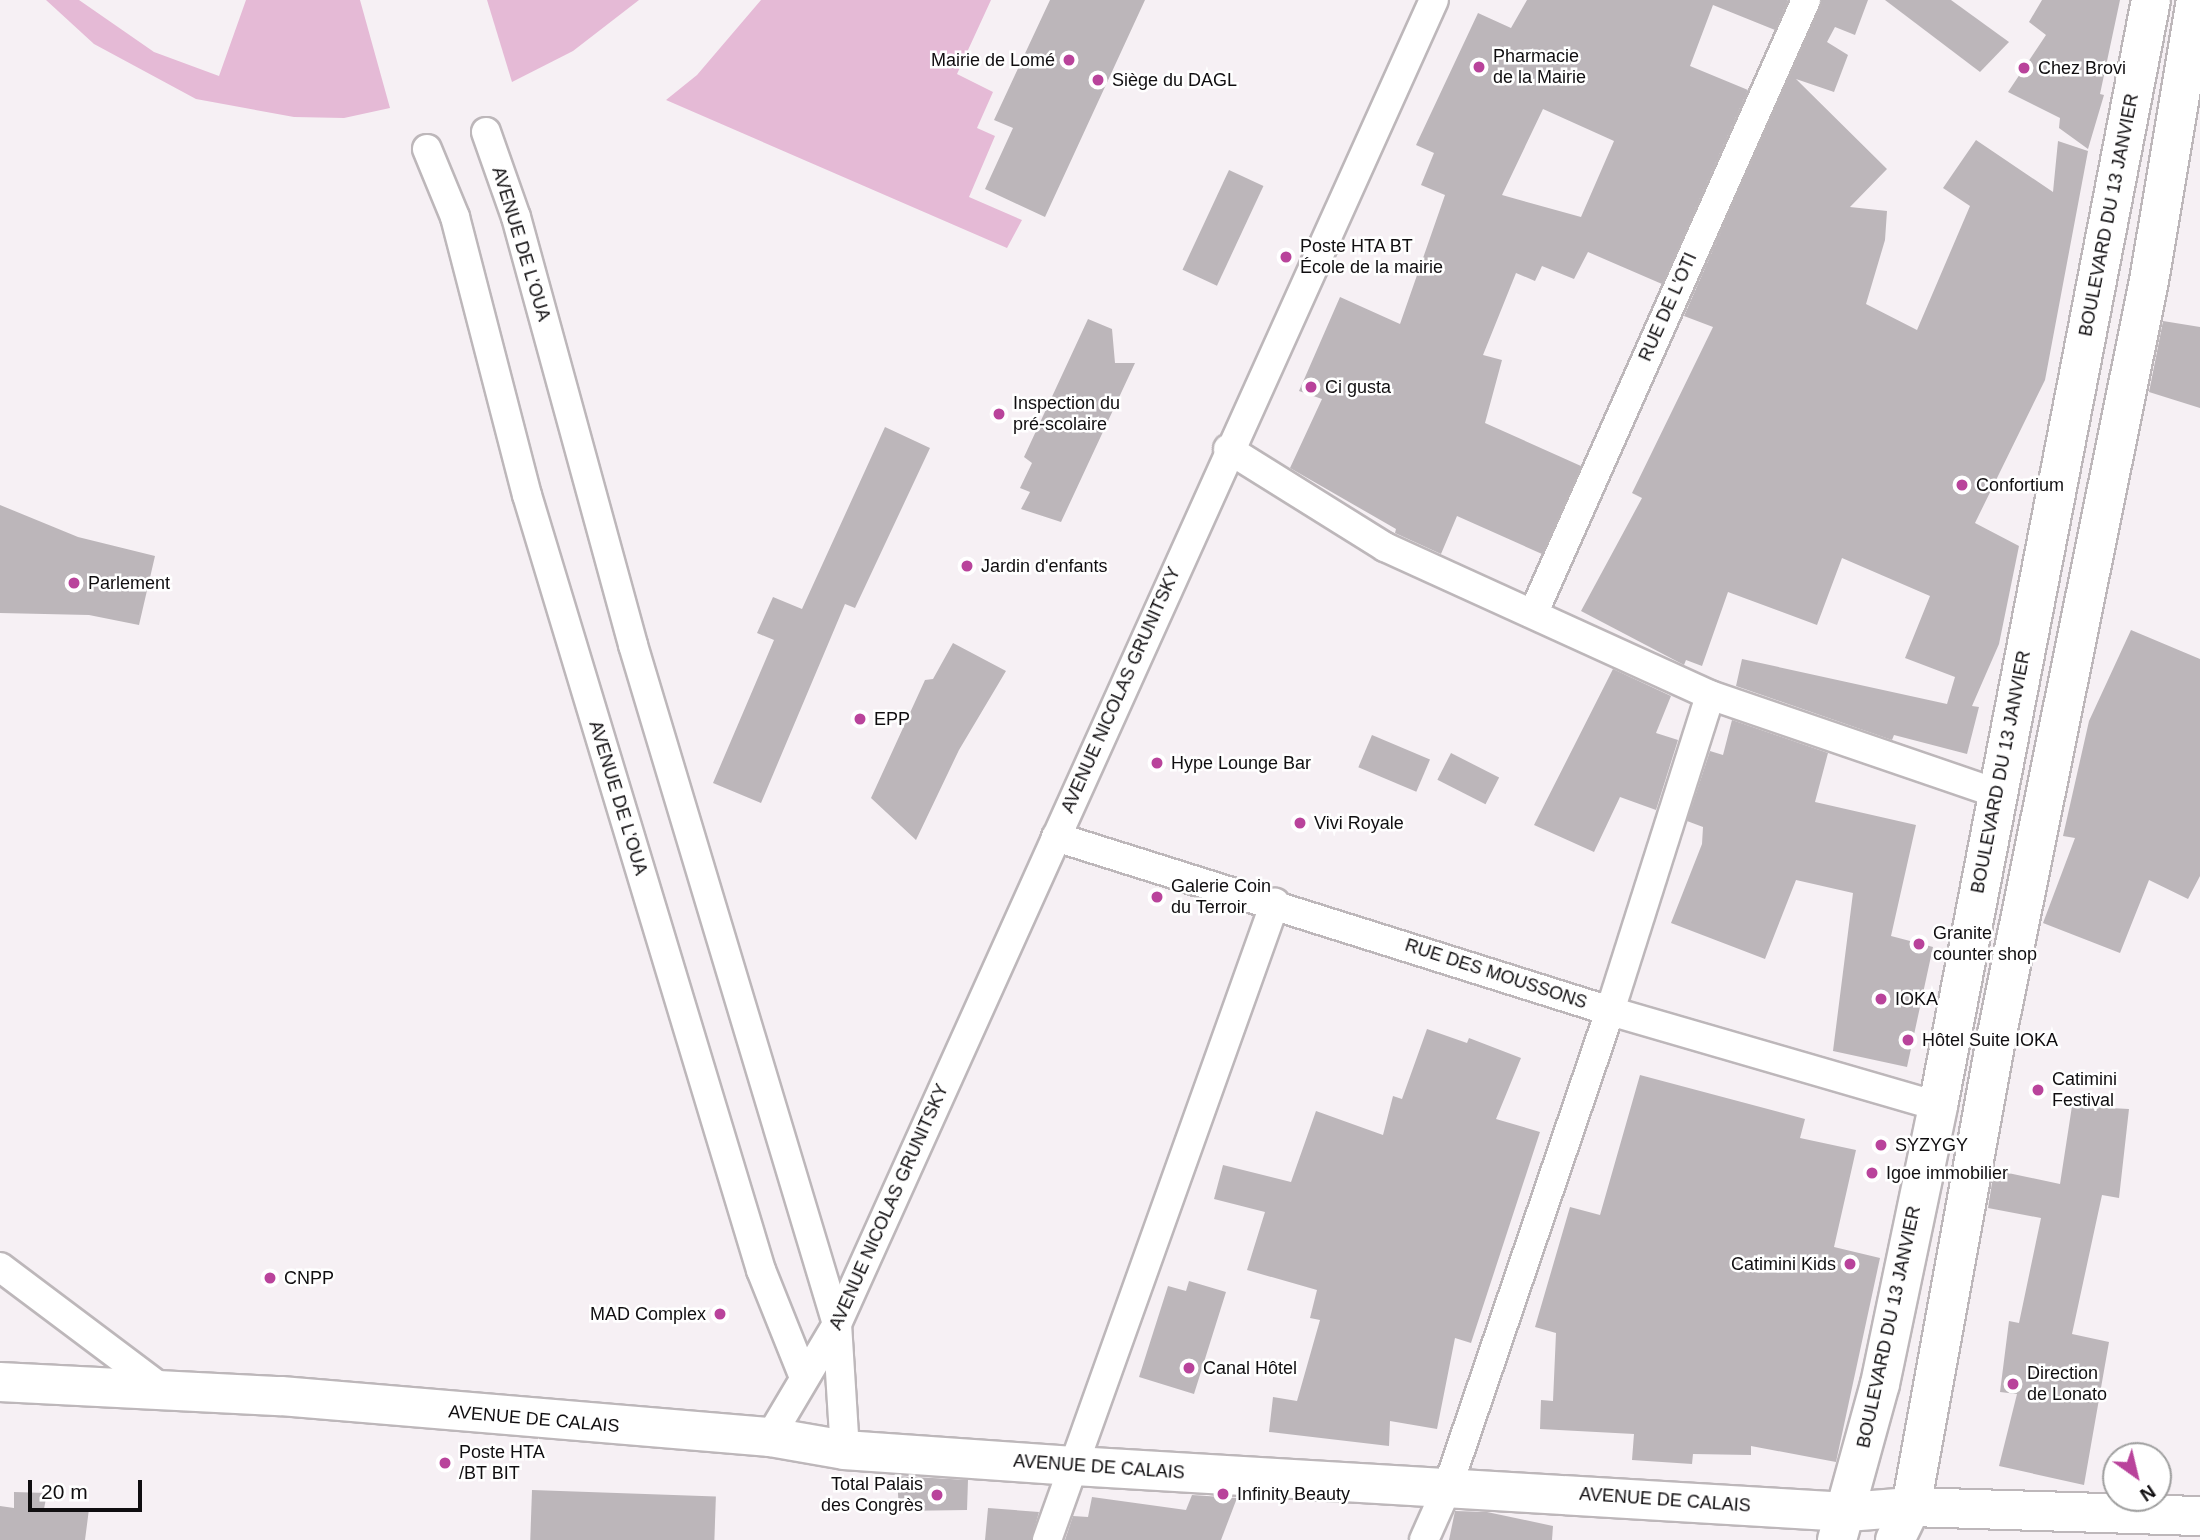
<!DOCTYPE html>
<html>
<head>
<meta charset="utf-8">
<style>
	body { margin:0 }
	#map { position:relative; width:2200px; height:1540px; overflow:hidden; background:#f6f0f4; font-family:Helvetica,sans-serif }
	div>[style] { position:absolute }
	.green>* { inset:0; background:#e5bad6 }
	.building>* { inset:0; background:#bcb6ba; transform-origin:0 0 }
	.roads { filter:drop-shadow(2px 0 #bdb7ba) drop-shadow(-2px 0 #bdb7ba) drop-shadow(0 2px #bdb7ba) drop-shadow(0 -2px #bdb7ba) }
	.minor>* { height:28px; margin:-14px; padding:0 14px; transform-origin:14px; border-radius:14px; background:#fff }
	.secondary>* { height:38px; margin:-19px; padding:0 19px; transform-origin:19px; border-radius:19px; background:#fff }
	.trunk>* { height:38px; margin:-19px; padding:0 19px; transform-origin:19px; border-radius:19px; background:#fff }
	.dots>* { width:19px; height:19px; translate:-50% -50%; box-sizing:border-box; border:4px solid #fff; border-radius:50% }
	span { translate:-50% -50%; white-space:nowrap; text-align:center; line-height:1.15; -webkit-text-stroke:5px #fff; paint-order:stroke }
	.poi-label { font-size:18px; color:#100e10 }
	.left { translate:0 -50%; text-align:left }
	.right { translate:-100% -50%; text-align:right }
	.street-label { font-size:18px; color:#100e10 }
	.north { position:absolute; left:2102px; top:1442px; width:70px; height:70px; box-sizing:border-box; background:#fff; border:2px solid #9f9f9f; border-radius:50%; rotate:146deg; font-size:19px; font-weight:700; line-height:28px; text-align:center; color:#100e10 }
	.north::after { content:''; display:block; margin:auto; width:24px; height:32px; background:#b9439b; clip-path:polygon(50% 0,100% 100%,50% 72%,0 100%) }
	.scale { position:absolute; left:28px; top:1480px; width:114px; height:32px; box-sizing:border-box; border:4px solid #100e10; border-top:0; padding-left:9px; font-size:21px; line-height:24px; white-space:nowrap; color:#100e10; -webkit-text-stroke:5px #fff; paint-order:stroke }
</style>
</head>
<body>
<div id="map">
	<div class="green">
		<div style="clip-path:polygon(46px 0,79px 0,154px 52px,219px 76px,246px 0,360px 0,390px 108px,344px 118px,294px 117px,196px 99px,94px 44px)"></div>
		<div style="clip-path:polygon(487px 0,639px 0,573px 51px,512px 82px)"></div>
		<div style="clip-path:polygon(761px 0,991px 0,957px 74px,993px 92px,977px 128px,995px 136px,969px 197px,1022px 220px,1007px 248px,666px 100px,697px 75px)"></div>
	</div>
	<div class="building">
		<div style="clip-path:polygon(1050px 0,1145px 0,1045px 217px,985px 189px,1013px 128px,994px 120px)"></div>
		<div style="clip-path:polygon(evenodd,1527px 0,1788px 0,1775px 30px,1713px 5px,1690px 66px,1748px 90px,1662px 284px,1588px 252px,1574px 279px,1542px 266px,1535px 281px,1516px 273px,1483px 355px,1502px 360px,1485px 423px,1581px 466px,1542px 554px,1457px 516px,1441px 554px,1395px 533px,1396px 529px,1290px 468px,1322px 399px,1299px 391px,1340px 297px,1400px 324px,1445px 195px,1421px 185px,1434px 153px,1416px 145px,1478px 13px,1511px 28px,1527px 0,1543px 109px,1614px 141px,1581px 217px,1502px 195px,1543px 109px)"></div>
		<div style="clip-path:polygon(1822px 0,1868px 0,1855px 35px,1835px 27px,1827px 42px,1848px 55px,1834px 92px,1796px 79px,1887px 169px,1850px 207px,1887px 211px,1885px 240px,1866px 304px,1917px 330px,1970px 206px,1943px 188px,1976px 140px,2053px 192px,2058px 141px,2088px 151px,2045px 380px,1975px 523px,2019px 546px,1999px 644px,1972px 706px,1979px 707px,1967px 754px,1894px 735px,1892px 740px,1736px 686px,1742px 659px,1947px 704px,1955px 677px,1905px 658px,1930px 596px,1842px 558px,1817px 625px,1728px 592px,1702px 666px,1686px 660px,1684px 665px,1581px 611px,1642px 498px,1632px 493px,1713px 327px,1684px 316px)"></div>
		<div style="clip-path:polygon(1885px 0,1951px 0,2009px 42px,1980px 72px)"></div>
		<div style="clip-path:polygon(2042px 0,2120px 0,2100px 94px,2104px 95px,2088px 149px,2059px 128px,2060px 118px,2008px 92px,2046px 35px,2029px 22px)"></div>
		<div style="left:1229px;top:170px;width:38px;height:110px;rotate:25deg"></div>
		<div style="clip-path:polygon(1088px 319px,1112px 329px,1115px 363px,1135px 363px,1061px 522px,1021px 509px,1030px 492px,1020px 488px,1032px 463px,1024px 457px)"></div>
		<div style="clip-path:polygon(2163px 321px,2200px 327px,2200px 408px,2149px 392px)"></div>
		<div style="clip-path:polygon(885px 427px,930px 448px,855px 608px,845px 604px,761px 803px,713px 783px,774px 640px,757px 633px,773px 597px,802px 609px)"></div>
		<div style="clip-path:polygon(0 505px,78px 537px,155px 556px,139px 625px,89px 615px,0 613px)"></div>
		<div style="clip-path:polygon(2131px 630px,2200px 659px,2200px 876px,2188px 899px,2149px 880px,2120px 953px,2043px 923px,2075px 838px,2063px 836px,2089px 721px)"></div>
		<div style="clip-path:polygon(953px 643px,1006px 671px,959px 750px,916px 840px,871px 798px,925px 680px,933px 679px)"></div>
		<div style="clip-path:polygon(1613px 669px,1671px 696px,1656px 733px,1678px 740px,1656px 810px,1620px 797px,1594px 852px,1534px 825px)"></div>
		<div style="clip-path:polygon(1732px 720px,1828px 753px,1815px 802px,1916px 825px,1891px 936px,1933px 947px,1907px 1067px,1833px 1051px,1853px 893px,1796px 880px,1765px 959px,1671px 923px,1702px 844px,1703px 827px,1687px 821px,1710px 751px,1723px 755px)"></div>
		<div style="left:1372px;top:735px;width:63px;height:35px;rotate:23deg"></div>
		<div style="left:1451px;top:753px;width:54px;height:30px;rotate:27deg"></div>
		<div style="clip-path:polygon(1427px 1029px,1467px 1043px,1469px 1038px,1521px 1058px,1496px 1119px,1540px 1132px,1471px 1343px,1455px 1338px,1437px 1429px,1390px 1421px,1389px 1446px,1269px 1432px,1273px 1397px,1297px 1401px,1320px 1320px,1310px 1318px,1317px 1290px,1247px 1270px,1265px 1212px,1214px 1199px,1223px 1165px,1291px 1182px,1316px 1111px,1383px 1135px,1393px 1096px,1402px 1099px)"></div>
		<div style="clip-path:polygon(1640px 1075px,1805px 1119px,1800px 1138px,1856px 1150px,1834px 1247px,1880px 1258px,1836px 1462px,1751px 1446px,1751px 1455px,1693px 1454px,1692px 1464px,1632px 1460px,1634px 1434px,1540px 1429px,1541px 1400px,1553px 1401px,1556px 1333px,1535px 1327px,1570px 1207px,1600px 1215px)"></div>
		<div style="clip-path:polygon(2072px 1106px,2129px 1109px,2119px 1198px,2102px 1195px,2072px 1334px,2109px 1342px,2084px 1485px,1999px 1466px,2017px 1394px,2000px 1392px,2009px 1321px,2019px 1323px,2041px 1218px,1988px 1208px,1994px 1170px,2060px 1184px)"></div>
		<div style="clip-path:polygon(1189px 1281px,1226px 1292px,1194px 1394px,1139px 1377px,1168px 1286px,1186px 1291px)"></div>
		<div style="clip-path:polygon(897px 1476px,968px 1480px,967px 1510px,899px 1511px)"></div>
		<div style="left:532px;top:1490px;width:184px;height:50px;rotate:2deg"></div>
		<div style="clip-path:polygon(14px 1492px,47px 1493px,44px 1509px,89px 1509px,85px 1540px,0 1540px,0 1506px,14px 1508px)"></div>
		<div style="clip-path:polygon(1192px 1495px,1237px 1498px,1221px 1540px,1065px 1540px,1073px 1516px,1088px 1517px,1092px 1497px,1186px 1510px)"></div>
		<div style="clip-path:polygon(988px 1508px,1039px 1512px,1031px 1540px,985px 1540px)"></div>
		<div style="clip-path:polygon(1455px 1511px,1487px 1512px,1553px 1526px,1552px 1540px,1449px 1540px)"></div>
	</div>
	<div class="roads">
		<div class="minor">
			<div style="left:486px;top:132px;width:90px;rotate:70.6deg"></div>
			<div style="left:516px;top:217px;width:444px;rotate:74.7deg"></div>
			<div style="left:633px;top:645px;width:709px;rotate:73.28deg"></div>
			<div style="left:837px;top:1324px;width:126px;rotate:86.4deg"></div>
			<div style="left:427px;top:149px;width:74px;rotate:67.6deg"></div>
			<div style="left:455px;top:217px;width:287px;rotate:75.5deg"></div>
			<div style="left:527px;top:495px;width:810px;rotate:73.2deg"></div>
			<div style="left:761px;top:1270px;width:113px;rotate:68.2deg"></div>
			<div style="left:1228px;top:449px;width:185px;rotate:32deg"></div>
			<div style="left:1385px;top:547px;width:357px;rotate:24.5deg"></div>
			<div style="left:1710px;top:695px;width:303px;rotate:18.9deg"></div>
			<div style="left:1533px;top:614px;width:672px;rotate:-66.03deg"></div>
			<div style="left:1056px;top:837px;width:581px;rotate:17.44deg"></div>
			<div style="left:1610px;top:1011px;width:341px;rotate:16.2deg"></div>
			<div style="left:0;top:1267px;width:205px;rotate:36.9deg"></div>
			<div style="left:770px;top:1437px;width:131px;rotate:-59.3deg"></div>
			<div style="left:837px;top:1324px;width:1452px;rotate:-65.73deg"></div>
			<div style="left:1047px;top:1540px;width:677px;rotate:-70.31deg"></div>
			<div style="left:1424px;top:1540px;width:59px;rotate:-66deg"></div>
			<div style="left:1448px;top:1486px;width:502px;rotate:-71.17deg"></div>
			<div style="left:1610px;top:1011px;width:331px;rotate:-72.4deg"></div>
		</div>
		<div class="secondary">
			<div style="left:0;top:1382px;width:281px;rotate:2.9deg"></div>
			<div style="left:281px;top:1396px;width:491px;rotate:4.8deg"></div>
			<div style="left:770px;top:1437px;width:76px;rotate:9.8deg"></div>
			<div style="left:845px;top:1450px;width:231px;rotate:4deg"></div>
			<div style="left:1075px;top:1466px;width:773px;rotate:3.41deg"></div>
		</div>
		<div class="trunk">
			<div style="left:1847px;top:1512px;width:64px;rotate:-4.5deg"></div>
			<div style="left:1911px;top:1507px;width:289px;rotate:1.8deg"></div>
			<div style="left:1837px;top:1540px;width:162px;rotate:-74.6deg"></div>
			<div style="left:1880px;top:1384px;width:284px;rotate:-78.2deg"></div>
			<div style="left:1938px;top:1106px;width:1126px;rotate:-79.1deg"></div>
			<div style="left:1895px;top:1540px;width:37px;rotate:-64deg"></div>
			<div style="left:1911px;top:1507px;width:481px;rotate:-79.7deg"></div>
			<div style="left:1997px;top:1034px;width:768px;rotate:-78.59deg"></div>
			<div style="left:2149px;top:281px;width:285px;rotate:-80.5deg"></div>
		</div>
	</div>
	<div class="dots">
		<div style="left:1069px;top:60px;background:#b9439b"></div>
		<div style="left:1479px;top:67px;background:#b9439b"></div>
		<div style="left:2024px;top:68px;background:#b9439b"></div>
		<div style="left:1098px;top:80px;background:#b9439b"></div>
		<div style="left:1286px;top:257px;background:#b9439b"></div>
		<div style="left:1311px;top:387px;background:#b9439b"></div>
		<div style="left:999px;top:414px;background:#b9439b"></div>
		<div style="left:1962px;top:485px;background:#b9439b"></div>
		<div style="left:967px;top:566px;background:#b9439b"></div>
		<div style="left:74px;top:583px;background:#b9439b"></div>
		<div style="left:860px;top:719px;background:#b9439b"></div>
		<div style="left:1157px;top:763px;background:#b9439b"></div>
		<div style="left:1300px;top:823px;background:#b9439b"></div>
		<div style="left:1157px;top:897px;background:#b9439b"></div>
		<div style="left:1919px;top:944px;background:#b9439b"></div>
		<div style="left:1881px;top:999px;background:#b9439b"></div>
		<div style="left:1908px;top:1040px;background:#b9439b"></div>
		<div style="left:2038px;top:1090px;background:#b9439b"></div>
		<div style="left:1881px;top:1145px;background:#b9439b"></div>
		<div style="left:1872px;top:1173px;background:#b9439b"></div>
		<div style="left:1850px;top:1264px;background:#b9439b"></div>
		<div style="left:270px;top:1278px;background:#b9439b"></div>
		<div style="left:720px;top:1314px;background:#b9439b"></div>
		<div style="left:1189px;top:1368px;background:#b9439b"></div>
		<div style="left:2013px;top:1384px;background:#b9439b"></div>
		<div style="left:445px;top:1463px;background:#b9439b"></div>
		<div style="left:1223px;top:1494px;background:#b9439b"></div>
		<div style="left:937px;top:1495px;background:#b9439b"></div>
	</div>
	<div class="poi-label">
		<span class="left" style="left:1493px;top:67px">Pharmacie<br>de la Mairie</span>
		<span class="right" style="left:1055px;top:60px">Mairie de Lomé</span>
		<span class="left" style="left:2038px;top:68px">Chez Brovi</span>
		<span class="left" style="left:1112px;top:80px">Siège du DAGL</span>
		<span class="left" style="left:1300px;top:257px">Poste HTA BT<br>École de la mairie</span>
		<span class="left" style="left:1325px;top:387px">Ci gusta</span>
		<span class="left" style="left:1013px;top:414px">Inspection du<br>pré-scolaire</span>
		<span class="left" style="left:1976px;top:485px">Confortium</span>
		<span class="left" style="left:981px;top:566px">Jardin d'enfants</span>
		<span class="left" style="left:88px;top:583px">Parlement</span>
		<span class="left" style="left:874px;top:719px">EPP</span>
		<span class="left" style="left:1171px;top:763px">Hype Lounge Bar</span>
		<span class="left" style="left:1314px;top:823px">Vivi Royale</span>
		<span class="left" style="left:1171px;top:897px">Galerie Coin<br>du Terroir</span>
		<span class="left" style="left:1933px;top:944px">Granite<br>counter shop</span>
		<span class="left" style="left:1895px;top:999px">IOKA</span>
		<span class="left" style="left:1922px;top:1040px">Hôtel Suite IOKA</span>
		<span class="left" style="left:2052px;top:1090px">Catimini<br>Festival</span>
		<span class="left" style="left:1895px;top:1145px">SYZYGY</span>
		<span class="left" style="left:1886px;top:1173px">Igoe immobilier</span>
		<span class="right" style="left:1836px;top:1264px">Catimini Kids</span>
		<span class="left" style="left:284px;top:1278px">CNPP</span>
		<span class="right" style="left:706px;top:1314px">MAD Complex</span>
		<span class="left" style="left:1203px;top:1368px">Canal Hôtel</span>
		<span class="left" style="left:2027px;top:1384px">Direction<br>de Lonato</span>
		<span class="left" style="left:459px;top:1463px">Poste HTA<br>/BT BIT</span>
		<span class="right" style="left:923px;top:1495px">Total Palais<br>des Congrès</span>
		<span class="left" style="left:1237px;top:1494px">Infinity Beauty</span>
	</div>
	<div class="street-label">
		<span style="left:2109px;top:215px;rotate:-79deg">BOULEVARD DU 13 JANVIER</span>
		<span style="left:521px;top:244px;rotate:73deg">AVENUE DE L'OUA</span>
		<span style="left:1668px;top:307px;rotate:-66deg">RUE DE L'OTI</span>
		<span style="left:1121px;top:690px;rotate:-66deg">AVENUE NICOLAS GRUNITSKY</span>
		<span style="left:2001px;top:772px;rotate:-79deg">BOULEVARD DU 13 JANVIER</span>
		<span style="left:618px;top:798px;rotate:73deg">AVENUE DE L'OUA</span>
		<span style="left:1496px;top:974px;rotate:18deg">RUE DES MOUSSONS</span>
		<span style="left:889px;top:1207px;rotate:-66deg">AVENUE NICOLAS GRUNITSKY</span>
		<span style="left:1889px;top:1327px;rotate:-78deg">BOULEVARD DU 13 JANVIER</span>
		<span style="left:534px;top:1419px;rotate:5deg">AVENUE DE CALAIS</span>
		<span style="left:1099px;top:1467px;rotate:4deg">AVENUE DE CALAIS</span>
		<span style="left:1665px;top:1500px;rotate:4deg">AVENUE DE CALAIS</span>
	</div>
	<div class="north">N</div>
	<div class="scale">20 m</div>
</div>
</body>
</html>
